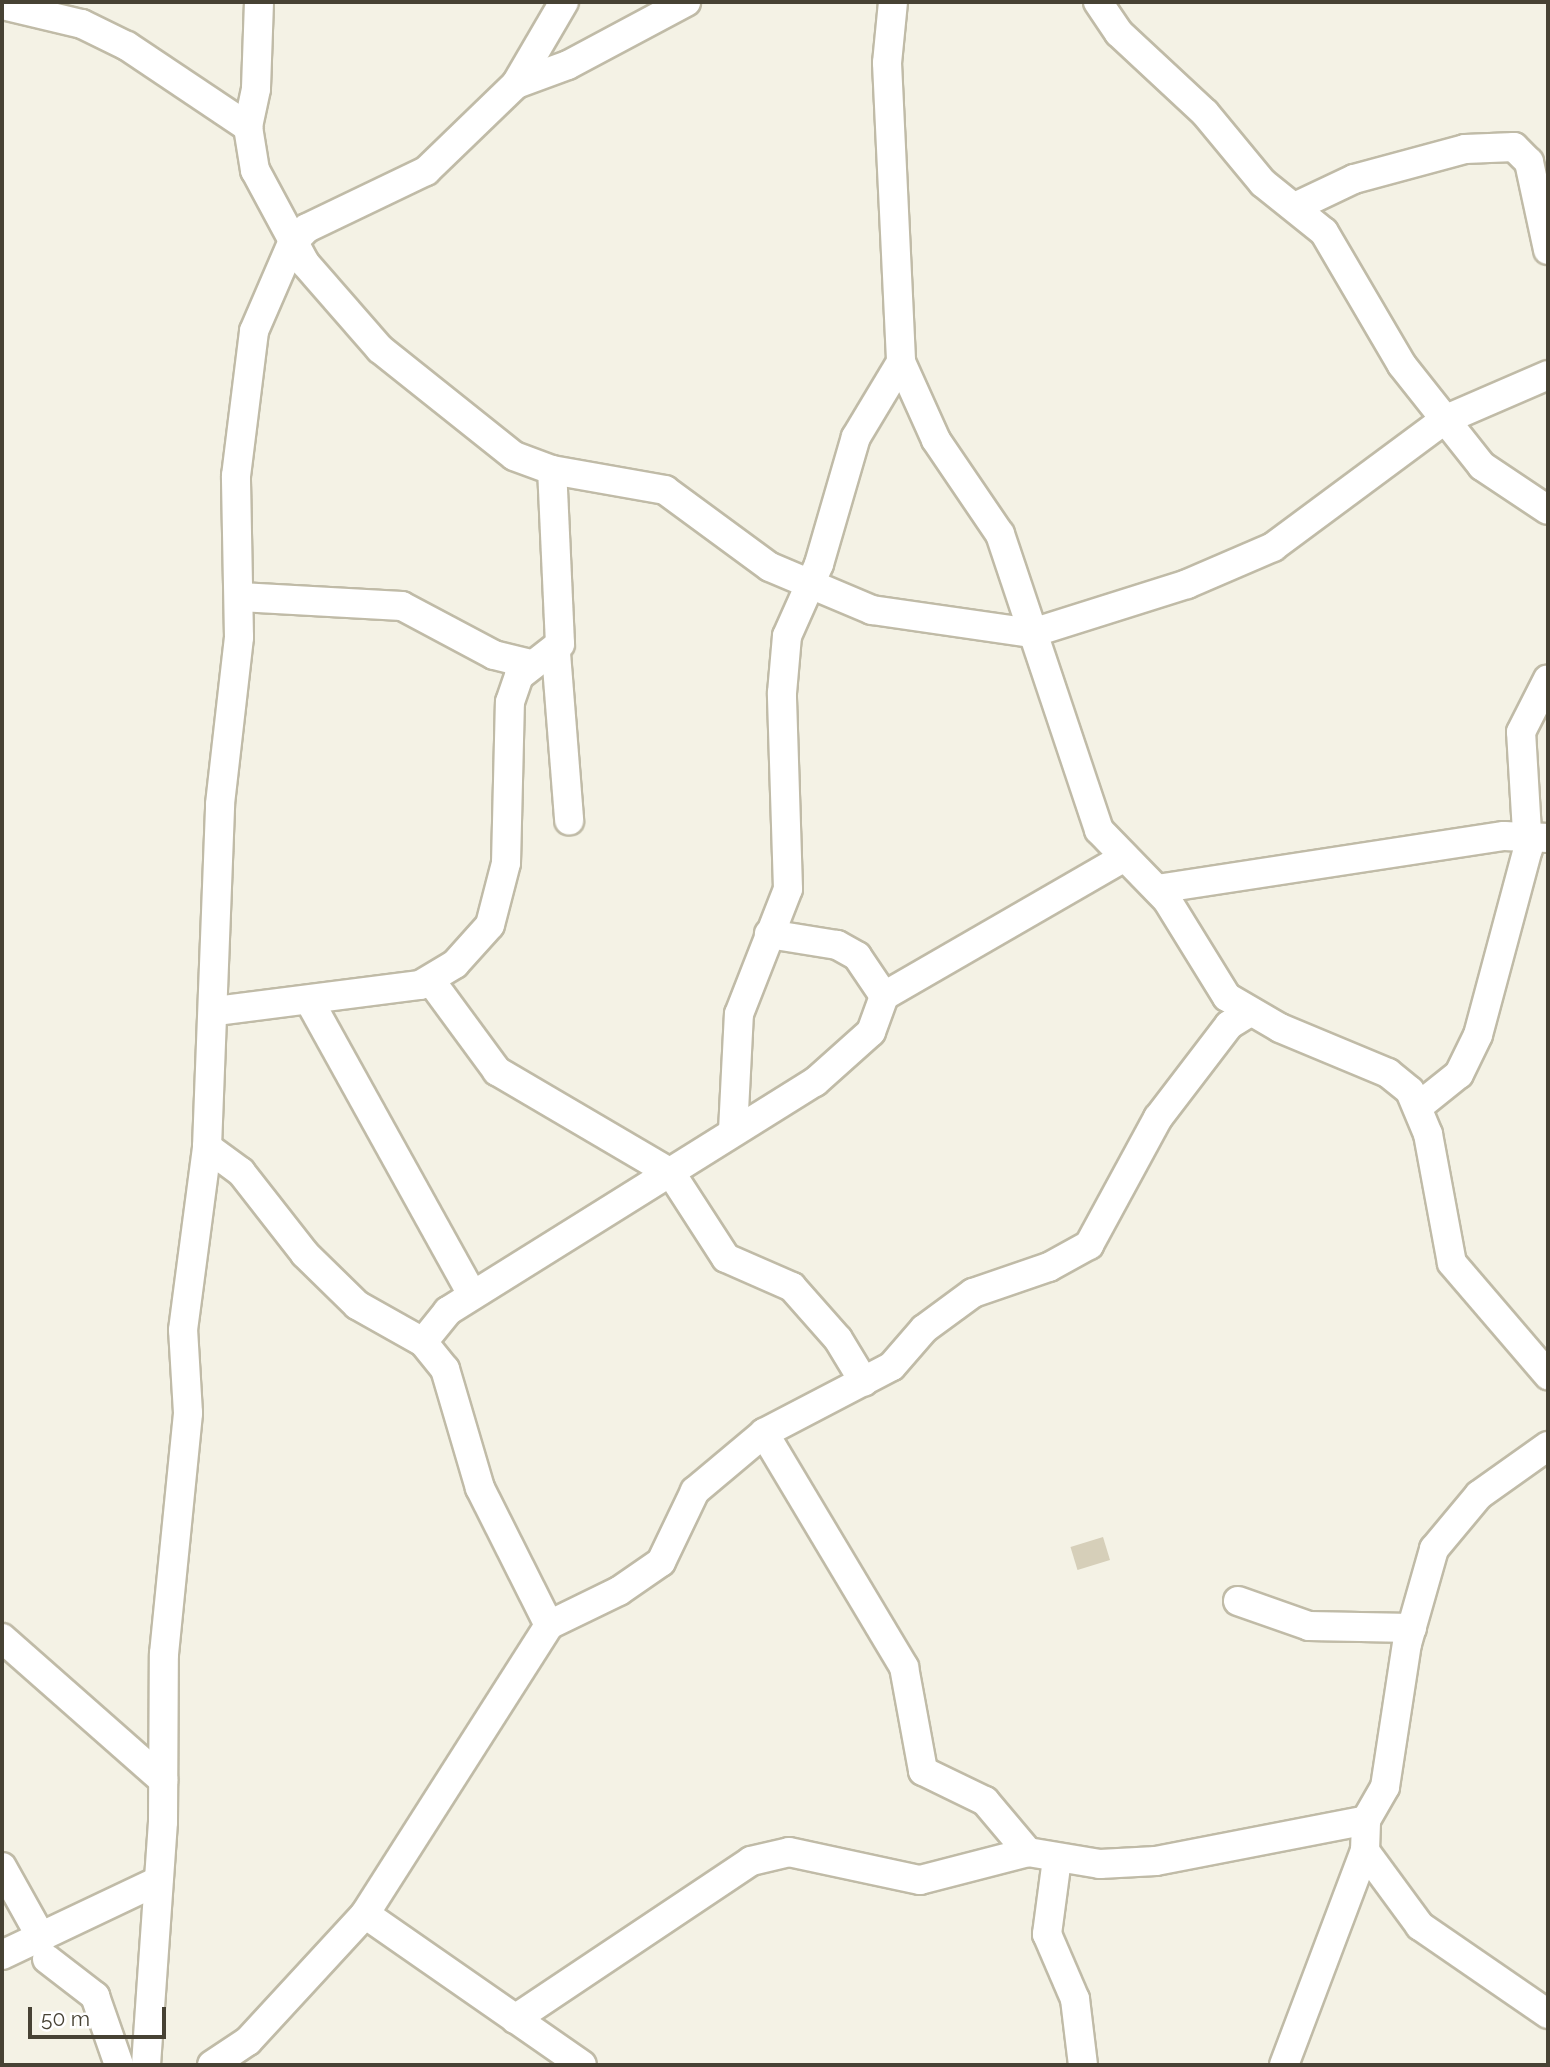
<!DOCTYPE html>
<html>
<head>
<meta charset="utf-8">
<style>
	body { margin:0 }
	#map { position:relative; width:1550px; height:2067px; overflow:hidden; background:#f4f2e5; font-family:Raleway,sans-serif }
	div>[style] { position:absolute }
	.building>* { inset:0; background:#d6cfb9; transform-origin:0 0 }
	.roads { filter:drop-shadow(2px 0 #c0bba7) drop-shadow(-2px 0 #c0bba7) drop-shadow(0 2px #c0bba7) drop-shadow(0 -2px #c0bba7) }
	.minor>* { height:28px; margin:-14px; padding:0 14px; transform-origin:14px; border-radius:14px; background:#fff }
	span { translate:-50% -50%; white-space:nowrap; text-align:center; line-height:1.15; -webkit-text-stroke:7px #fff; paint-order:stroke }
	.frame { position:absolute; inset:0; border:4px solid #474234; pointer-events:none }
	.scale { position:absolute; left:28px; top:2007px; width:138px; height:32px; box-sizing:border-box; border:4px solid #474234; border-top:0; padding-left:9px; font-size:21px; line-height:24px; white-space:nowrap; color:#474234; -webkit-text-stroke:5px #fff; paint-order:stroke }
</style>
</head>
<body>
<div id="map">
	<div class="building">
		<div style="left:1103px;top:1537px;width:24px;height:34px;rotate:73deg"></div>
	</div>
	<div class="roads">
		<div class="minor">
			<div style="left:259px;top:2px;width:87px;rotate:92deg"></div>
			<div style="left:256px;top:89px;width:39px;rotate:102deg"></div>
			<div style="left:248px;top:127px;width:44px;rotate:80.8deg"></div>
			<div style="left:255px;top:170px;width:106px;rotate:61.7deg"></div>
			<div style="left:305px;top:263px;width:114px;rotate:48.9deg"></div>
			<div style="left:380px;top:349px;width:171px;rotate:38.6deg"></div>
			<div style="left:514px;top:456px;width:40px;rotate:20.2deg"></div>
			<div style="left:552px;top:470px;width:115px;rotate:10deg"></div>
			<div style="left:665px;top:490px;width:130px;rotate:36.3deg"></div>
			<div style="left:770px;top:567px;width:111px;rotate:22.9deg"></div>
			<div style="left:872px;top:610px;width:162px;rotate:8.2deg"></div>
			<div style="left:1032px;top:633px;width:163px;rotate:-17.5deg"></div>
			<div style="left:1187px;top:584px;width:94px;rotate:-23.3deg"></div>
			<div style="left:1273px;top:547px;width:213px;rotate:-36.6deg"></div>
			<div style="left:1444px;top:420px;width:113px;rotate:-23.4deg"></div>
			<div style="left:893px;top:2px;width:61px;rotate:95.6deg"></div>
			<div style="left:887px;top:63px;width:299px;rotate:87.3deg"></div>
			<div style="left:901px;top:362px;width:85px;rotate:65.8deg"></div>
			<div style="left:936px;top:440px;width:114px;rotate:55.8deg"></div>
			<div style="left:1000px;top:534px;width:312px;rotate:71.5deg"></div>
			<div style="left:1099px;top:830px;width:98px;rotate:45.8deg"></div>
			<div style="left:1167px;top:900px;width:114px;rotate:58.3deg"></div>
			<div style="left:1227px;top:997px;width:61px;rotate:30.3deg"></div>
			<div style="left:1280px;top:1028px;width:117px;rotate:22.6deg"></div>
			<div style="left:1388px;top:1073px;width:28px;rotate:39deg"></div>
			<div style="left:1410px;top:1091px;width:47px;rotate:67.3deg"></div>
			<div style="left:1428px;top:1134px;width:131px;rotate:79.5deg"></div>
			<div style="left:1452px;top:1263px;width:148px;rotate:49.4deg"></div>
			<div style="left:1098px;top:2px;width:37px;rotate:56deg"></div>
			<div style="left:1119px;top:33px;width:117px;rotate:42.9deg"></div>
			<div style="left:1205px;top:113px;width:91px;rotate:50.4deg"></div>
			<div style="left:1263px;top:183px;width:78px;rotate:38.8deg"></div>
			<div style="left:1324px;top:232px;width:154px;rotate:59.6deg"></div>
			<div style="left:1402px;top:365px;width:129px;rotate:51.6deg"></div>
			<div style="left:1482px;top:466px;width:79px;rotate:33.7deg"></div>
			<div style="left:2px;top:5px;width:82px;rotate:13.4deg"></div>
			<div style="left:82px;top:24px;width:50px;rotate:26.1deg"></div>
			<div style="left:127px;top:46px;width:146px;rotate:33.8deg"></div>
			<div style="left:516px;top:84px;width:55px;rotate:-20.1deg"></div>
			<div style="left:568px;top:65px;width:134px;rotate:-28.1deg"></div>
			<div style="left:1295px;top:207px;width:65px;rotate:-25.4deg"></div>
			<div style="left:1354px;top:179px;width:115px;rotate:-15.1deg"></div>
			<div style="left:1465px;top:149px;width:49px;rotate:-2.3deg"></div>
			<div style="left:1514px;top:147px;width:21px;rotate:45deg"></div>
			<div style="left:1529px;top:162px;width:90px;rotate:77.8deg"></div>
			<div style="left:240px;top:597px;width:162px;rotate:3.2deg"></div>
			<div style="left:402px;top:606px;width:104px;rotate:28deg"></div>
			<div style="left:494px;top:655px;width:37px;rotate:14deg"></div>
			<div style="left:556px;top:653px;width:168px;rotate:85.5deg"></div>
			<div style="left:1157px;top:889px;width:351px;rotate:-8.7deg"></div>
			<div style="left:1504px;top:836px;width:44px;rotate:2.6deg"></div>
			<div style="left:431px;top:981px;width:112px;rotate:53.7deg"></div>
			<div style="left:497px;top:1071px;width:202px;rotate:30.4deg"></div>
			<div style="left:671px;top:1173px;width:101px;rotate:57.1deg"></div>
			<div style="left:726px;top:1258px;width:72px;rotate:23.7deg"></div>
			<div style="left:792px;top:1287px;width:69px;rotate:48.5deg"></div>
			<div style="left:838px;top:1339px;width:50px;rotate:58.8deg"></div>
			<div style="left:884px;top:996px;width:276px;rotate:-30deg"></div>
			<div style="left:310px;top:1002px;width:334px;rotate:61deg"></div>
			<div style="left:216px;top:1011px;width:206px;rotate:-7.3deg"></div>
			<div style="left:420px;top:985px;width:41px;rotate:-31deg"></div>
			<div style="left:455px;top:964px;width:52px;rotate:-48.1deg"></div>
			<div style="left:490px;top:925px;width:64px;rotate:-75.5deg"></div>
			<div style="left:506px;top:863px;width:161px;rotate:-88.6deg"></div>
			<div style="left:510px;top:702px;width:28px;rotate:-71deg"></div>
			<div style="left:519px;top:676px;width:52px;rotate:-38deg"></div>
			<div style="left:560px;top:644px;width:174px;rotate:-92.6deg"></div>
			<div style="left:1419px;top:1106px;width:51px;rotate:-38.7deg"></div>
			<div style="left:1459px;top:1074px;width:43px;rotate:-64deg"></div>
			<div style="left:1478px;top:1035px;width:193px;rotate:-75deg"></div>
			<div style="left:1528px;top:849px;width:117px;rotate:-93.4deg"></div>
			<div style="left:1521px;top:732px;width:59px;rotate:-63deg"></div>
			<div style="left:733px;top:1131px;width:117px;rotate:-87.1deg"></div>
			<div style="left:739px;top:1014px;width:134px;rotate:-68.6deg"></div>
			<div style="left:788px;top:889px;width:196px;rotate:-91.8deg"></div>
			<div style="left:782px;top:693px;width:57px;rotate:-85deg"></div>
			<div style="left:787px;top:636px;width:79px;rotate:-66deg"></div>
			<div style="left:819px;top:564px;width:132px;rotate:-73.8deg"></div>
			<div style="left:856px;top:437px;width:87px;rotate:-59deg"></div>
			<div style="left:207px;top:1147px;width:42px;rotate:36.3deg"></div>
			<div style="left:241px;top:1172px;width:104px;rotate:52deg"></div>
			<div style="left:305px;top:1254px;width:73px;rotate:44.4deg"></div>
			<div style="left:357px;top:1305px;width:76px;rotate:29.3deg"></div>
			<div style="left:423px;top:1342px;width:40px;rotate:-51deg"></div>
			<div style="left:448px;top:1311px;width:433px;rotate:-32deg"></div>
			<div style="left:815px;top:1082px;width:75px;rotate:-41.8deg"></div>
			<div style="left:871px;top:1032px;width:38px;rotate:-70deg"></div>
			<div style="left:884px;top:996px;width:48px;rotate:-124deg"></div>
			<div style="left:857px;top:956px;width:23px;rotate:-151deg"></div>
			<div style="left:837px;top:945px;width:69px;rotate:-170.8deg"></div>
			<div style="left:423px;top:1342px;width:35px;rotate:51deg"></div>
			<div style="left:445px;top:1369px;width:124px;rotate:73.6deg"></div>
			<div style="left:480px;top:1488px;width:153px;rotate:63.3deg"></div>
			<div style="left:764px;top:1433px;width:273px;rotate:59.1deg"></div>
			<div style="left:904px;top:1667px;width:106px;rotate:79.6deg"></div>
			<div style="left:923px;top:1771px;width:69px;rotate:25.8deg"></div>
			<div style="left:985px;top:1801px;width:67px;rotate:49.9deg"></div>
			<div style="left:1238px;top:1601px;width:75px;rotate:19.4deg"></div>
			<div style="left:1309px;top:1626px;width:103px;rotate:1.1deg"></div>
			<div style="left:2px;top:1638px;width:215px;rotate:41.4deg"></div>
			<div style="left:1365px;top:1851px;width:93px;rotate:53.7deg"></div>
			<div style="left:1420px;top:1926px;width:155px;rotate:34.5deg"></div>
			<div style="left:1057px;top:1859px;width:76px;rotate:97.6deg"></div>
			<div style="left:1047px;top:1934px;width:71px;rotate:66.7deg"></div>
			<div style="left:1075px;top:1999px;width:66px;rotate:83.1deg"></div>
			<div style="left:2px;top:1867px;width:82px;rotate:60.9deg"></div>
			<div style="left:365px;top:1914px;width:264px;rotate:34.8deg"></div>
			<div style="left:2px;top:1955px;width:173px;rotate:-25.4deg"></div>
			<div style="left:47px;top:1959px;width:61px;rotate:37.6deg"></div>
			<div style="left:95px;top:1996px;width:73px;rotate:70.8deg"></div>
			<div style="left:515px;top:2019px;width:284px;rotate:-33.8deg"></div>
			<div style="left:751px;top:1861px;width:39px;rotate:-13deg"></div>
			<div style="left:789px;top:1852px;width:134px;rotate:12.1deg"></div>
			<div style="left:920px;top:1880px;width:112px;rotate:-14.5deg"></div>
			<div style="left:1028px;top:1852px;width:73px;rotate:9.5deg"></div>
			<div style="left:1100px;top:1864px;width:56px;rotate:-3.1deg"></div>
			<div style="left:1156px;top:1861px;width:214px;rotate:-11deg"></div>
			<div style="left:1366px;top:1820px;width:38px;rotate:-60deg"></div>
			<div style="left:1385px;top:1787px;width:145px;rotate:-81.3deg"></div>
			<div style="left:1407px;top:1644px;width:99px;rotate:-74.1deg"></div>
			<div style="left:1434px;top:1549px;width:70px;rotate:-50.2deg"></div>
			<div style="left:1479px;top:1495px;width:85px;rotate:-35.4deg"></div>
			<div style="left:146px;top:2065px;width:244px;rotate:-86deg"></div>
			<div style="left:163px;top:1822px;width:168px;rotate:-89.7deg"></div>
			<div style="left:164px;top:1654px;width:242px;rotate:-84.3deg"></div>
			<div style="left:188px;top:1413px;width:83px;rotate:-93.4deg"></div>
			<div style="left:183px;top:1330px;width:185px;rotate:-82.5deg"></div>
			<div style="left:207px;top:1147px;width:343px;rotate:-87.8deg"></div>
			<div style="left:220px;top:804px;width:168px;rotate:-83.5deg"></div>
			<div style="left:239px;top:637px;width:161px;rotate:-91.1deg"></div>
			<div style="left:236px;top:476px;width:146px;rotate:-82.9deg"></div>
			<div style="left:254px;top:331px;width:96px;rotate:-66.6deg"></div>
			<div style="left:292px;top:243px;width:21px;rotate:-45deg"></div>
			<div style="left:307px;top:228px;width:132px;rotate:-25.6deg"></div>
			<div style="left:426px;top:171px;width:125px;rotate:-44deg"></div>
			<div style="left:516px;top:84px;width:95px;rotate:-59.7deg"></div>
			<div style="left:212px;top:2065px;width:43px;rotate:-33.7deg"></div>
			<div style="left:248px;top:2041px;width:173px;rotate:-47.3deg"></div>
			<div style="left:365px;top:1914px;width:343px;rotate:-57.5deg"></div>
			<div style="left:549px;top:1625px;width:78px;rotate:-25.9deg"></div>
			<div style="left:619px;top:1591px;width:51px;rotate:-34.6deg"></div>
			<div style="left:661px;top:1562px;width:79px;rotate:-64.4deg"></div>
			<div style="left:695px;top:1491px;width:90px;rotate:-40deg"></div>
			<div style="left:764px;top:1433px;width:144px;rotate:-27.6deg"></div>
			<div style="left:892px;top:1366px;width:49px;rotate:-49.1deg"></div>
			<div style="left:924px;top:1329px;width:61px;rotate:-36.3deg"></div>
			<div style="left:973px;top:1293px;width:80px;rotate:-18.9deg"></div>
			<div style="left:1049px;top:1267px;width:46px;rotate:-28.8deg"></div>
			<div style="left:1089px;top:1245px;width:145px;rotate:-61.5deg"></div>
			<div style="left:1158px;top:1118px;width:117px;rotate:-52.6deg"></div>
			<div style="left:1229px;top:1025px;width:22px;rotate:-32deg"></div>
			<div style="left:1284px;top:2065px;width:229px;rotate:-69.3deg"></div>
			<div style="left:1365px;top:1851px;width:31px;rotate:-88deg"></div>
		</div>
	</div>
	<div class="frame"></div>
	<div class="scale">50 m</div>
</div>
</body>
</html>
